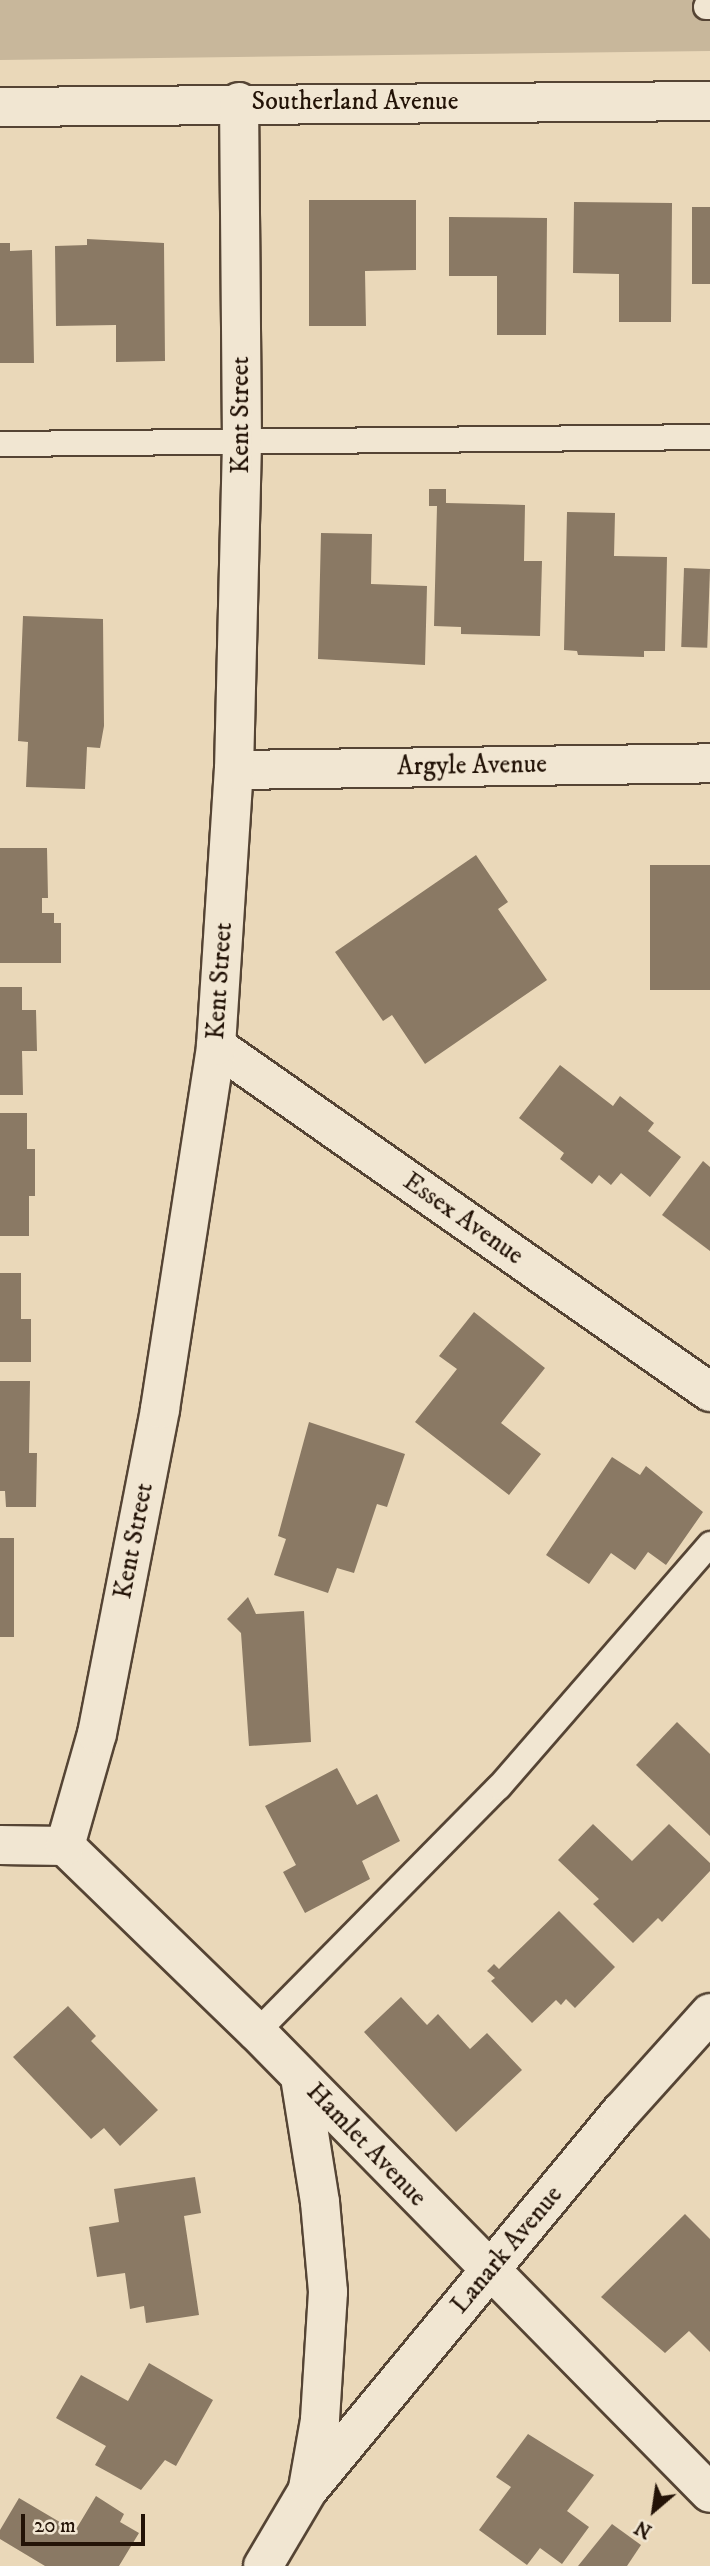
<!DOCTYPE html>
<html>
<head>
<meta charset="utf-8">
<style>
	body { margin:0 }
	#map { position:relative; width:710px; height:2566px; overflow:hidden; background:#ead8b9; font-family:"IM FELL DW Pica",serif }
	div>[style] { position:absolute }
	.green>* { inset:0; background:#c8b79b }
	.building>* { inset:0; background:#8a7964; transform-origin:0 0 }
	.roads { filter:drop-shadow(2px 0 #554434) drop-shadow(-2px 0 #554434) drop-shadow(0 2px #554434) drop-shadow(0 -2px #554434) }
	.service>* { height:24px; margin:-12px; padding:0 12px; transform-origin:12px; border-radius:12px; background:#f1e6d2 }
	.minor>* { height:38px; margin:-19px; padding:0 19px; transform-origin:19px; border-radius:19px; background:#f1e6d2 }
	span { translate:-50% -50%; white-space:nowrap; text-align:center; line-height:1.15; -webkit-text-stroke:5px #f1e6d2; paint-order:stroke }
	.street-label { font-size:26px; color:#231307 }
	.north { position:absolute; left:619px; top:2475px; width:70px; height:70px; -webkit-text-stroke:5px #f1e6d2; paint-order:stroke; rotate:209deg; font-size:19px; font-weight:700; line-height:28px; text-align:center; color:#231307 }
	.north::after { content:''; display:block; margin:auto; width:24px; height:32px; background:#231307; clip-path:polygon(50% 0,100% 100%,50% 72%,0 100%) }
	.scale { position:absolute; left:21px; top:2514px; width:124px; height:32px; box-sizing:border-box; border:4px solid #231307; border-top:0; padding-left:9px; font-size:21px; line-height:24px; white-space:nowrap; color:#231307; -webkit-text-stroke:5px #f1e6d2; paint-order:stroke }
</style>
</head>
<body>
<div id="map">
	<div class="green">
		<div style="clip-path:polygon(0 0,710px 0,710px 51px,0 60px)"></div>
	</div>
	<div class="building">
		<div style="clip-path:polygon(309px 200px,416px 200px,416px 270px,365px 271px,366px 326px,309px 326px)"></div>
		<div style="clip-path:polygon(574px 202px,672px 203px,671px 322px,619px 322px,619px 274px,573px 273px)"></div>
		<div style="left:692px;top:207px;width:18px;height:77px"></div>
		<div style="clip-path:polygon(449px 217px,547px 218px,546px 335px,497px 335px,497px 276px,449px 276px)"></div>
		<div style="clip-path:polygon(87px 239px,164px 243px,165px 361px,116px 362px,116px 325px,56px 326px,55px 246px,87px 245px)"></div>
		<div style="clip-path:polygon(0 243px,10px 243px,10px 251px,32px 250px,34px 363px,0 363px)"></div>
		<div style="clip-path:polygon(429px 489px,446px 489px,446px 503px,525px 505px,524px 561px,542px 561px,540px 636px,461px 634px,461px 627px,434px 626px,437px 506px,429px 506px)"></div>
		<div style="clip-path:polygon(567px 512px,615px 513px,614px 556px,667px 557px,665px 651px,644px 651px,644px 657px,578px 655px,577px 651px,564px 650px)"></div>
		<div style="clip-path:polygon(321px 533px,372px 534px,371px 584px,427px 586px,425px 665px,318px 659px)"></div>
		<div style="left:684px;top:568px;width:26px;height:79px;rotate:2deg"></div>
		<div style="clip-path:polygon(23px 616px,103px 619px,104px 726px,100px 748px,87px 747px,85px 789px,26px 787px,28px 742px,18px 741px)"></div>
		<div style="clip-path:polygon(0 848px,47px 848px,48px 898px,42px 898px,42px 913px,54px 913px,54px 923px,61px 923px,61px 963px,0 963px)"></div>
		<div style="clip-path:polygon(476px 855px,508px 902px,498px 909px,547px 980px,425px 1064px,392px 1015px,383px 1021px,335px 952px)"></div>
		<div style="left:710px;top:865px;width:125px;height:60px;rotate:90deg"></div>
		<div style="clip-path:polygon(0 987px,22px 987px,22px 1010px,36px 1010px,37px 1051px,22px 1051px,23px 1095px,0 1095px)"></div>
		<div style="clip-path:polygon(560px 1065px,613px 1106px,620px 1096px,654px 1123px,648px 1131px,681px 1157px,650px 1197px,621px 1173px,611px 1185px,599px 1175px,592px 1184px,560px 1159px,564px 1153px,519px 1118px)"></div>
		<div style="clip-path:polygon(0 1113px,27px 1113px,27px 1149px,35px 1149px,35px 1196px,29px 1196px,29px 1236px,0 1236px)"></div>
		<div style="clip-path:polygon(703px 1161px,710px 1167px,710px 1251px,662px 1215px)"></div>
		<div style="clip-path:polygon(0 1273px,21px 1273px,21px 1319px,31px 1319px,31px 1362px,0 1362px)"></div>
		<div style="clip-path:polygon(474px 1312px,545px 1368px,501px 1423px,541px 1454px,509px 1495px,415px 1422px,457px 1369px,439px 1356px)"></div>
		<div style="clip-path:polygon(0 1381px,30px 1381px,29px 1453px,37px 1453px,36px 1507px,6px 1507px,5px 1491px,0 1491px)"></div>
		<div style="clip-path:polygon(309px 1422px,405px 1454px,387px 1507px,377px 1504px,354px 1573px,337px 1568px,328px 1593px,274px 1575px,286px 1539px,278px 1536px)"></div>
		<div style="clip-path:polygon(612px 1457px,640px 1475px,646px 1466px,703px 1512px,666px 1565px,648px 1552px,635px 1570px,611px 1553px,589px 1584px,546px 1555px)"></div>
		<div style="left:0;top:1538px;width:14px;height:99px"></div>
		<div style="clip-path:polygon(248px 1597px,256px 1614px,304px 1611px,311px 1742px,249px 1746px,241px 1633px,227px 1619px)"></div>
		<div style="clip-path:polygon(677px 1722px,710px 1754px,710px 1836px,636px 1765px)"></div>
		<div style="clip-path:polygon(337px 1768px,357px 1805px,377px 1794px,400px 1841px,362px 1861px,370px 1879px,305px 1913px,283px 1872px,296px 1865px,265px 1806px)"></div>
		<div style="clip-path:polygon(593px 1824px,632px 1861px,669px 1824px,710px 1863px,710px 1871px,662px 1922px,658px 1918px,633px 1943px,593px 1904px,599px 1899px,558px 1860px)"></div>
		<div style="clip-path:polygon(559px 1911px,615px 1967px,575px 2008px,566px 1999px,561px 2005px,556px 2000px,532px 2023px,491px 1981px,495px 1978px,487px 1971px,494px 1964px,499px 1969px)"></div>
		<div style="clip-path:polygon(401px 1997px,427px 2025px,438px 2014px,470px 2049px,487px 2033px,522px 2070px,456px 2132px,364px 2032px)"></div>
		<div style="clip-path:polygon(68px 2006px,96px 2036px,91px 2041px,158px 2110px,120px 2146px,104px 2128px,91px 2139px,13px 2057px)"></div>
		<div style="clip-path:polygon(195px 2177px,201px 2213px,184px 2216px,199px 2315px,146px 2323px,144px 2306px,130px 2309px,125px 2273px,97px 2277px,89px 2227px,119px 2222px,114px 2189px)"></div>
		<div style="clip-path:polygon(685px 2214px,710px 2239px,710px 2352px,689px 2331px,665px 2353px,601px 2297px)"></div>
		<div style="clip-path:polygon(149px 2363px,213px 2400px,176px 2466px,165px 2460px,141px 2490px,95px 2465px,106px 2446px,56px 2418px,81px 2375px,128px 2401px)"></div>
		<div style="clip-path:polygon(528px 2434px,594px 2475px,567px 2511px,589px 2527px,562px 2564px,540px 2548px,527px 2565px,479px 2530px,511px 2487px,496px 2477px)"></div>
		<div style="clip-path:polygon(96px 2496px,124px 2514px,120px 2522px,139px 2533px,119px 2566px,45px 2566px,0 2539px,0 2530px,19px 2498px,75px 2531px)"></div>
		<div style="clip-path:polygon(612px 2524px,641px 2545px,627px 2566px,578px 2566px)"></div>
	</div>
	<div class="roads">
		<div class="service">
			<div style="left:706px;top:7px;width:4px"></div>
			<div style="left:0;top:444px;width:710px;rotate:-0.56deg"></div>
			<div style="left:257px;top:2032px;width:344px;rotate:-45.4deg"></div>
			<div style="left:499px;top:1787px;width:322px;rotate:-49deg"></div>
		</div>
		<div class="minor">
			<div style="left:0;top:107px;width:710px;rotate:-0.48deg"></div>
			<div style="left:234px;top:770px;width:476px;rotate:-0.8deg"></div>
			<div style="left:216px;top:1046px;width:603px;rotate:35.01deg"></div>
			<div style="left:0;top:1845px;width:65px;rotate:0.9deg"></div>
			<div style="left:65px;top:1846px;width:267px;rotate:44.1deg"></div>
			<div style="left:257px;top:2032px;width:646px;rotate:45.5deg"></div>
			<div style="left:65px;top:1846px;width:116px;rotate:-74.1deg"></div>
			<div style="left:97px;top:1734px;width:331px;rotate:-79deg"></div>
			<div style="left:160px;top:1409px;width:367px;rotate:-81.2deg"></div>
			<div style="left:216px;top:1046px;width:277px;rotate:-86.3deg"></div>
			<div style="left:234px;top:770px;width:328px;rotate:-88.6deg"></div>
			<div style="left:242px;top:442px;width:340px;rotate:-90.5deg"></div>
			<div style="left:300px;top:2077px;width:127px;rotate:80.9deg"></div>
			<div style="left:320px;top:2202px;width:90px;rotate:84.9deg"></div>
			<div style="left:328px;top:2292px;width:128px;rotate:93.6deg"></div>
			<div style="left:320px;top:2420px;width:69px;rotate:100deg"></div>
			<div style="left:263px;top:2566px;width:88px;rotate:-59.4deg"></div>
			<div style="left:308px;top:2490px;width:491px;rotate:-50.4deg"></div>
			<div style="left:621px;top:2112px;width:133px;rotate:-48deg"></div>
		</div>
	</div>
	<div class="street-label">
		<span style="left:355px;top:102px">Southerland Avenue</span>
		<span style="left:241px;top:415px;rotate:-90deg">Kent Street</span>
		<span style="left:472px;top:766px;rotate:-1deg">Argyle Avenue</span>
		<span style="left:220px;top:981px;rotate:-86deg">Kent Street</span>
		<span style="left:463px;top:1219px;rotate:35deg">Essex Avenue</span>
		<span style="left:134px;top:1541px;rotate:-79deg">Kent Street</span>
		<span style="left:366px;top:2145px;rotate:46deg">Hamlet Avenue</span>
		<span style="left:507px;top:2250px;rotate:-50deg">Lanark Avenue</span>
	</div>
	<div class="north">N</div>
	<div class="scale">20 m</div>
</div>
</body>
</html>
